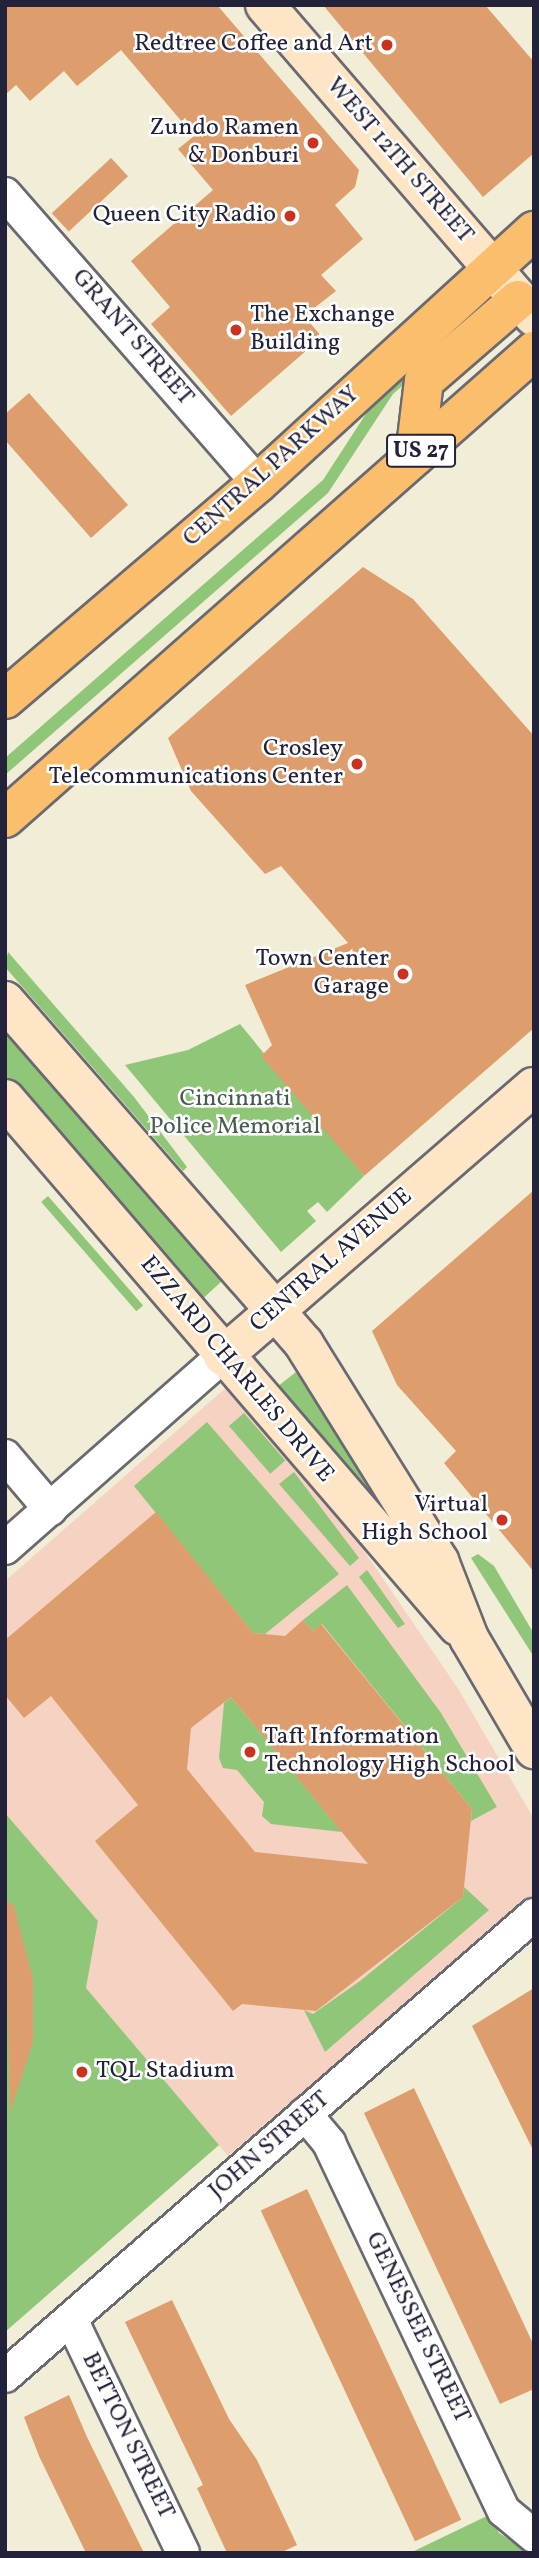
<!DOCTYPE html>
<html>
<head>
<meta charset="utf-8">
<style>
	body { margin:0 }
	#map { position:relative; width:539px; height:2558px; overflow:hidden; background:#f1edd7; font-family:Vollkorn,serif }
	div>[style] { position:absolute }
	.built>* { inset:0; background:#f6d2c3 }
	.green>* { inset:0; background:#90c678; transform-origin:0 0 }
	.building>* { inset:0; background:#dd9d6c; transform-origin:0 0 }
	.roads { filter:drop-shadow(2px 0 #6a6972) drop-shadow(-2px 0 #6a6972) drop-shadow(0 2px #6a6972) drop-shadow(0 -2px #6a6972) }
	.street>* { height:32px; margin:-16px; padding:0 16px; transform-origin:16px; border-radius:16px; background:#fff }
	.secondary>* { height:38px; margin:-19px; padding:0 19px; transform-origin:19px; border-radius:19px; background:#fde5c5 }
	.primary>* { height:38px; margin:-19px; padding:0 19px; transform-origin:19px; border-radius:19px; background:#fabe6d }
	.dots>* { width:19px; height:19px; translate:-50% -50%; box-sizing:border-box; border:4px solid #fff; border-radius:50% }
	span { translate:-50% -50%; white-space:nowrap; text-align:center; line-height:1.15; -webkit-text-stroke:5px #fff; paint-order:stroke }
	.shield-label span { padding:2px 5px; background:#fff; border:2px solid; border-radius:5px; -webkit-text-stroke-width:0 }
	.shield-label { font-size:23px; color:#22223b; font-weight:700 }
	.poi-label { font-size:24px; color:#22223b }
	.right { translate:-100% -50%; text-align:right }
	.left { translate:0 -50%; text-align:left }
	.street-label { font-size:24px; color:#22223b }
	.park-label { font-size:24px; color:#485b50 }
	.frame { position:absolute; inset:0; border:7px solid #22223b; pointer-events:none }
</style>
</head>
<body>
<div id="map">
	<div class="built">
		<div style="clip-path:polygon(229px 1385px,345px 1523px,459px 1690px,534px 1819px,534px 1894px,228px 2156px,86px 1988px,98px 1921px,5px 1813px,5px 1581px)"></div>
	</div>
	<div class="green">
		<div style="clip-path:polygon(473px 309px,480px 317px,393px 394px,328px 493px,5px 775px,5px 758px,323px 480px,384px 386px)"></div>
		<div style="clip-path:polygon(8px 952px,134px 1097px,187px 1167px,183px 1171px,5px 967px)"></div>
		<div style="clip-path:polygon(240px 1024px,364px 1176px,327px 1212px,318px 1202px,307px 1211px,316px 1221px,281px 1252px,125px 1065px,188px 1050px)"></div>
		<div style="clip-path:polygon(5px 1031px,222px 1281px,198px 1303px,5px 1082px)"></div>
		<div style="left:48px;top:1196px;width:145px;height:9px;rotate:49deg"></div>
		<div style="clip-path:polygon(296px 1372px,407px 1540px,273px 1390px)"></div>
		<div style="left:244px;top:1413px;width:63px;height:20px;rotate:49deg"></div>
		<div style="clip-path:polygon(207px 1422px,339px 1574px,265px 1634px,253px 1633px,134px 1486px)"></div>
		<div style="clip-path:polygon(294px 1472px,359px 1558px,350px 1566px,279px 1484px)"></div>
		<div style="clip-path:polygon(478px 1554px,494px 1566px,534px 1634px,534px 1657px,471px 1558px)"></div>
		<div style="clip-path:polygon(367px 1570px,405px 1624px,398px 1628px,359px 1577px)"></div>
		<div style="clip-path:polygon(347px 1585px,441px 1713px,497px 1807px,471px 1821px,472px 1809px,322px 1624px,313px 1631px,303px 1620px)"></div>
		<div style="clip-path:polygon(231px 1697px,342px 1832px,271px 1824px,262px 1816px,264px 1802px,237px 1770px,223px 1768px,219px 1758px,224px 1703px)"></div>
		<div style="clip-path:polygon(5px 1813px,98px 1921px,86px 1988px,219px 2145px,5px 2332px)"></div>
		<div style="clip-path:polygon(464px 1887px,489px 1910px,325px 2052px,304px 2010px,313px 2014px,360px 1981px,463px 1897px)"></div>
		<div style="clip-path:polygon(489px 2515px,499px 2533px,530px 2553px,410px 2553px)"></div>
	</div>
	<div class="building">
		<div style="clip-path:polygon(5px 5px,217px 5px,359px 170px,355px 187px,335px 205px,363px 239px,321px 275px,336px 291px,304px 316px,322px 337px,231px 416px,151px 324px,170px 307px,131px 261px,213px 190px,178px 149px,194px 136px,121px 50px,77px 86px,64px 71px,30px 101px,16px 85px,5px 95px)"></div>
		<div style="clip-path:polygon(323px 5px,485px 5px,534px 62px,534px 153px,483px 197px)"></div>
		<div style="left:111px;top:158px;width:25px;height:81px;rotate:47deg"></div>
		<div style="clip-path:polygon(29px 393px,128px 505px,91px 538px,5px 440px,5px 414px)"></div>
		<div style="clip-path:polygon(363px 567px,413px 599px,534px 736px,534px 1028px,364px 1176px,261px 1056px,272px 1045px,245px 985px,348px 943px,281px 866px,265px 874px,191px 791px,168px 738px)"></div>
		<div style="clip-path:polygon(534px 1190px,534px 1572px,444px 1463px,456px 1451px,397px 1385px,372px 1331px)"></div>
		<div style="clip-path:polygon(evenodd,156px 1512px,253px 1633px,285px 1636px,303px 1620px,313px 1631px,321px 1624px,472px 1809px,463px 1897px,316px 2011px,242px 2004px,233px 2011px,95px 1841px,138px 1805px,51px 1696px,24px 1718px,5px 1695px,5px 1640px,156px 1512px,231px 1697px,368px 1864px,255px 1852px,187px 1769px,191px 1728px,231px 1697px)"></div>
		<div style="clip-path:polygon(13px 1903px,33px 1979px,33px 2042px,10px 2113px,5px 1904px)"></div>
		<div style="clip-path:polygon(534px 1988px,534px 2152px,472px 2026px)"></div>
		<div style="clip-path:polygon(414px 2088px,534px 2346px,534px 2389px,500px 2404px,364px 2113px)"></div>
		<div style="left:307px;top:2189px;width:365px;height:51px;rotate:65deg"></div>
		<div style="clip-path:polygon(172px 2300px,229px 2419px,257px 2460px,297px 2545px,280px 2553px,227px 2553px,197px 2488px,203px 2485px,125px 2322px)"></div>
		<div style="clip-path:polygon(69px 2395px,87px 2437px,144px 2553px,86px 2553px,39px 2456px,24px 2417px)"></div>
	</div>
	<div class="roads">
		<div class="street">
			<div style="left:5px;top:194px;width:384px;rotate:48.8deg"></div>
			<div style="left:5px;top:1456px;width:70px;rotate:49.7deg"></div>
			<div style="left:5px;top:1548px;width:290px;rotate:-41.4deg"></div>
			<div style="left:305px;top:2114px;width:38px;rotate:50deg"></div>
			<div style="left:329px;top:2143px;width:407px;rotate:64.6deg"></div>
			<div style="left:504px;top:2511px;width:39px;rotate:40deg"></div>
			<div style="left:71px;top:2319px;width:259px;rotate:64.4deg"></div>
			<div style="left:5px;top:2376px;width:702px;rotate:-41.07deg"></div>
		</div>
		<div class="secondary">
			<div style="left:265px;top:5px;width:412px;rotate:49.2deg"></div>
			<div style="left:5px;top:1001px;width:455px;rotate:48.9deg"></div>
			<div style="left:304px;top:1344px;width:256px;rotate:58.1deg"></div>
			<div style="left:439px;top:1561px;width:83px;rotate:68.7deg"></div>
			<div style="left:469px;top:1638px;width:129px;rotate:59.6deg"></div>
			<div style="left:5px;top:1099px;width:695px;rotate:49.32deg"></div>
			<div style="left:223px;top:1356px;width:411px;rotate:-40.9deg"></div>
		</div>
		<div class="primary">
			<div style="left:415px;top:456px;width:76px;rotate:-83.2deg"></div>
			<div style="left:424px;top:381px;width:124px;rotate:-40.8deg"></div>
			<div style="left:5px;top:699px;width:333px;rotate:-40.5deg"></div>
			<div style="left:258px;top:483px;width:374px;rotate:-42.4deg"></div>
			<div style="left:5px;top:818px;width:706px;rotate:-41.44deg"></div>
		</div>
	</div>
	<div class="dots">
		<div style="left:387px;top:45px;background:#c8321e"></div>
		<div style="left:313px;top:143px;background:#c8321e"></div>
		<div style="left:290px;top:216px;background:#c8321e"></div>
		<div style="left:236px;top:330px;background:#c8321e"></div>
		<div style="left:357px;top:764px;background:#c8321e"></div>
		<div style="left:403px;top:974px;background:#c8321e"></div>
		<div style="left:502px;top:1520px;background:#c8321e"></div>
		<div style="left:250px;top:1752px;background:#c8321e"></div>
		<div style="left:82px;top:2072px;background:#c8321e"></div>
	</div>
	<div class="shield-label">
		<span style="left:421px;top:451px">US 27</span>
	</div>
	<div class="poi-label">
		<span class="right" style="left:373px;top:45px">Redtree Coffee and Art</span>
		<span class="right" style="left:299px;top:143px">Zundo Ramen<br>&amp; Donburi</span>
		<span class="right" style="left:276px;top:216px">Queen City Radio</span>
		<span class="left" style="left:250px;top:330px">The Exchange<br>Building</span>
		<span class="right" style="left:343px;top:764px">Crosley<br>Telecommunications Center</span>
		<span class="right" style="left:389px;top:974px">Town Center<br>Garage</span>
		<span class="right" style="left:488px;top:1520px">Virtual<br>High School</span>
		<span class="left" style="left:264px;top:1752px">Taft Information<br>Technology High School</span>
		<span class="left" style="left:96px;top:2072px">TQL Stadium</span>
	</div>
	<div class="street-label">
		<span style="left:399px;top:161px;rotate:49deg">WEST 12TH STREET</span>
		<span style="left:132px;top:338px;rotate:49deg">GRANT STREET</span>
		<span style="left:272px;top:467px;rotate:-42deg">CENTRAL PARKWAY</span>
		<span style="left:332px;top:1261px;rotate:-41deg">CENTRAL AVENUE</span>
		<span style="left:236px;top:1370px;rotate:50deg">EZZARD CHARLES DRIVE</span>
		<span style="left:270px;top:2146px;rotate:-41deg">JOHN STREET</span>
		<span style="left:417px;top:2328px;rotate:64deg">GENESSEE STREET</span>
		<span style="left:127px;top:2436px;rotate:64deg">BETTON STREET</span>
	</div>
	<div class="park-label">
		<span style="left:235px;top:1114px">Cincinnati<br>Police Memorial</span>
	</div>
	<div class="frame"></div>
</div>
</body>
</html>
